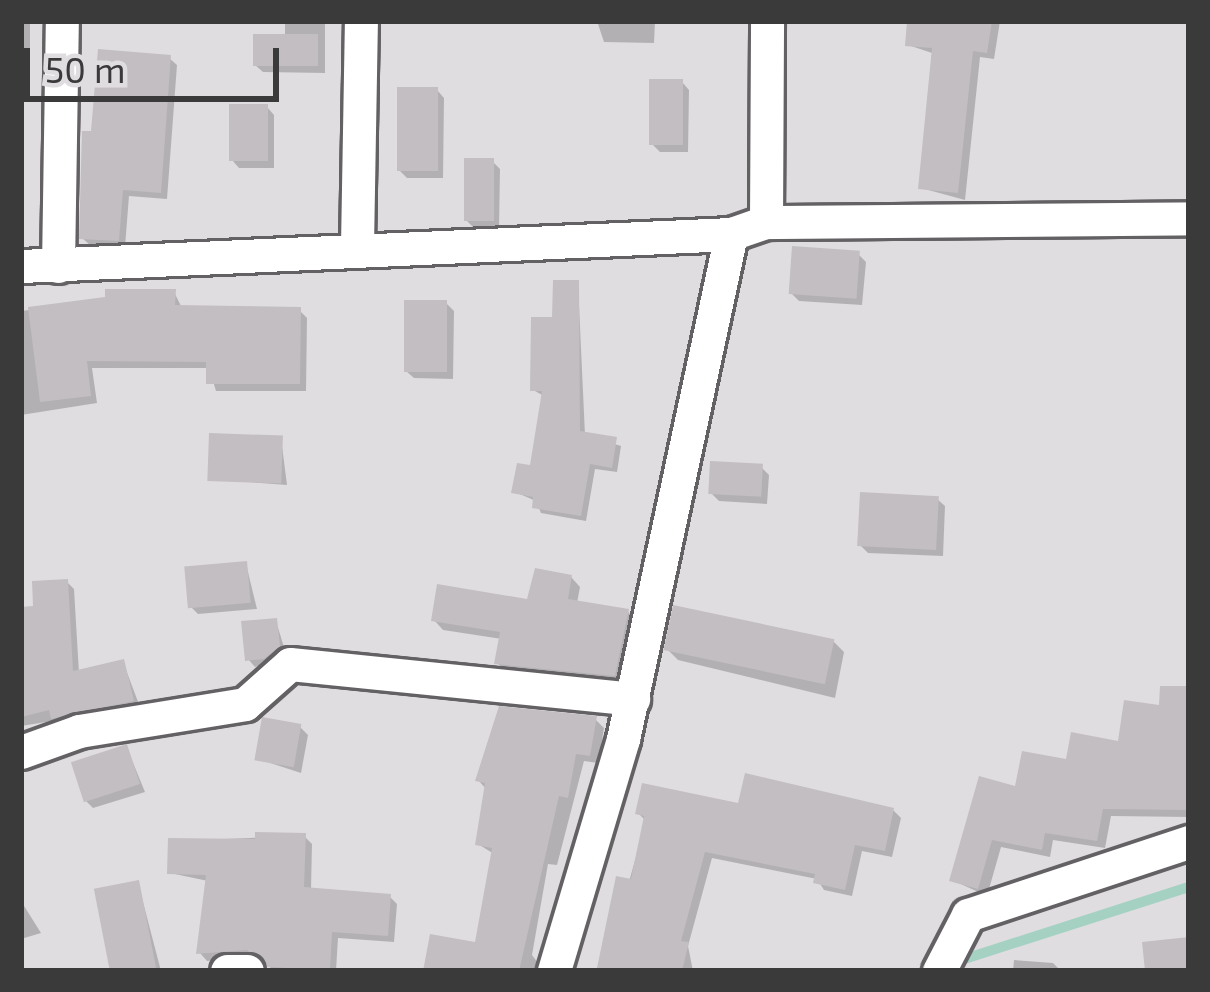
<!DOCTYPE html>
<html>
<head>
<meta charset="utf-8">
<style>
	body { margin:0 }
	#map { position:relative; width:1210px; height:992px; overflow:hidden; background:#e0dde1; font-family:"Exo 2",sans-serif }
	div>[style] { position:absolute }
	.shadow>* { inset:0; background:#0003; transform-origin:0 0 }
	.stream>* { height:10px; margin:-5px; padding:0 5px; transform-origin:5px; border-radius:5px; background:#a5d1c3 }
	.building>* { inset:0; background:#c2bec2; transform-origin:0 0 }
	.roads { filter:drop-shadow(3px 0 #646164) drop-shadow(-3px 0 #646164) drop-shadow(0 3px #646164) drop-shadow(0 -3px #646164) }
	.street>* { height:33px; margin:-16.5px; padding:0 16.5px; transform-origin:16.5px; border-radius:16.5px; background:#fff }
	span { translate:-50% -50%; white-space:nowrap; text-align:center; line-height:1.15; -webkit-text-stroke:9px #e0dde1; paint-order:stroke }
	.frame { position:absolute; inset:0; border:24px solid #3b3a3b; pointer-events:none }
	.scale { position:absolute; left:24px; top:48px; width:255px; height:54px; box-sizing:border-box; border:6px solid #3b3a3b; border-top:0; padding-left:15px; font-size:36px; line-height:42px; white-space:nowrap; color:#3b3a3b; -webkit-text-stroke:9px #e0dde1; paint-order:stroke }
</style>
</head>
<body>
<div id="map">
	<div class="shadow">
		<div style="left:21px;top:21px;width:9px;height:78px"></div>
		<div style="clip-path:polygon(285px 21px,325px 21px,325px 73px,263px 72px,255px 65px,285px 37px)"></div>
		<div style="clip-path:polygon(597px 21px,655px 21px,654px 43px,604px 42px)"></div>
		<div style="clip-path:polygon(910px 21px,1000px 21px,994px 59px,980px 57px,965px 200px,921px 188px,935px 54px,908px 45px)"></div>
		<div style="clip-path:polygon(169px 58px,177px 65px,167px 199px,129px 196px,125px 247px,90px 245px,82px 238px,94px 135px)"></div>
		<div style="clip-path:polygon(682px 82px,689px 90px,688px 152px,660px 152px,652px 144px)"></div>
		<div style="clip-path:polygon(437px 90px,444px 98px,443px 178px,407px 178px,399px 170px)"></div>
		<div style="clip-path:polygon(267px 107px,274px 115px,274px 168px,239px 168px,232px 160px)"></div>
		<div style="clip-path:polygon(492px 161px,500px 169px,499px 228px,474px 228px,466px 220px)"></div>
		<div style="clip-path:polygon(858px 254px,866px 262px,862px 305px,799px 301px,791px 293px)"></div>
		<div style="clip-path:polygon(578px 283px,585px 435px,621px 446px,617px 472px,595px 469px,586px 521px,541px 513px,536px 501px,515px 492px,532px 468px,544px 396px,533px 390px,555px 320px)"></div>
		<div style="clip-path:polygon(174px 292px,182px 308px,299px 310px,307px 318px,306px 391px,216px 391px,209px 368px,92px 368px,97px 403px,21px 415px,21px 311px)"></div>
		<div style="clip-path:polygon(446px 303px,454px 311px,453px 379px,414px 378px,406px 371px)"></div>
		<div style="clip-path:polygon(281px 438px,287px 485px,211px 479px)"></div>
		<div style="clip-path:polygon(761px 467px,769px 475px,767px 504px,719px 501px,711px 493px)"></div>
		<div style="clip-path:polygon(937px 499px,945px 506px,943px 556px,868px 553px,860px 545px)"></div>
		<div style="clip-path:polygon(246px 564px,257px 609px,198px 614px,190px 606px)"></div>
		<div style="clip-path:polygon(571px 577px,580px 587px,577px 603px,628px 612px,637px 622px,624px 684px,507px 672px,497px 663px,502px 639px,443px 630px,434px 620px,529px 602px)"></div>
		<div style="clip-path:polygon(67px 582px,74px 589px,79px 673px,123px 662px,140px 707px,21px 726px,21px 682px)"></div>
		<div style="clip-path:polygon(276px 621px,286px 654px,255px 667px,248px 659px)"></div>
		<div style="clip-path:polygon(833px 641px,844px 652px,835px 698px,678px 660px,667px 649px)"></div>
		<div style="clip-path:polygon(1189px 688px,1189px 817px,1111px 816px,1105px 848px,1053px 840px,1050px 857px,1001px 847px,987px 896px,952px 880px,1017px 790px,1120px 744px)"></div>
		<div style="clip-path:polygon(595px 719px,604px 728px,598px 763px,584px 761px,557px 865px,548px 864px,532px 955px,544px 971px,426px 971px,477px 945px,494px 854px,478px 844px,487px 790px,478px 780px)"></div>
		<div style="clip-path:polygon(300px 727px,308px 735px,301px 773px,258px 759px)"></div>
		<div style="clip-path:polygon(127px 748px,145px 792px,93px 808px,85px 800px)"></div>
		<div style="clip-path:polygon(740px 806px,893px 810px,901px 818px,892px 857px,862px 851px,852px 896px,824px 890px,817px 879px,712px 858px,688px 946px,693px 971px,604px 971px,646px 821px,638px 813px)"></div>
		<div style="clip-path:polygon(304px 836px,312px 844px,311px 890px,389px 896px,397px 904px,394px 942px,338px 938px,336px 971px,274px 971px,258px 956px,207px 961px,200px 953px,208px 881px,170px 873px,171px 841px)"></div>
		<div style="clip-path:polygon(138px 883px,161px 971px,112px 971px)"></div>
		<div style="clip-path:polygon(21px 901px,41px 933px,21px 939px)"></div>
		<div style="clip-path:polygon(1014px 960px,1053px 963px,1061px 971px,1013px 971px)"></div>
	</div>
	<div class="stream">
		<div style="left:952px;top:963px;width:249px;rotate:-17.8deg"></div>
	</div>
	<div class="building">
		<div style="clip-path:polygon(907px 21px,992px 21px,987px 53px,973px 51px,958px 193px,918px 189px,932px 48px,905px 46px)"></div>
		<div style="left:253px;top:34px;width:65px;height:32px"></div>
		<div style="clip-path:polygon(98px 49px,171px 55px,161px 193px,123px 190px,119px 241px,79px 239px,82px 131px,91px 131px)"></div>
		<div style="left:649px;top:79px;width:34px;height:66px"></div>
		<div style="left:397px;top:87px;width:41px;height:84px"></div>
		<div style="left:229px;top:104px;width:39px;height:57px"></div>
		<div style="left:464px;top:158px;width:30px;height:63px"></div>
		<div style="left:792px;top:246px;width:68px;height:48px;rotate:4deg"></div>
		<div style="clip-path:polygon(553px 280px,579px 280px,580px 431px,617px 437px,612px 468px,590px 464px,581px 516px,532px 508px,533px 497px,511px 493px,517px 463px,530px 465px,542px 391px,530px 391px,531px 317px,552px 317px)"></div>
		<div style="clip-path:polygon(105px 289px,176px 289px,175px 305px,301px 307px,300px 384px,206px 384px,206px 362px,87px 361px,91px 396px,40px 402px,28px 307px,105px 297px)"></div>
		<div style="left:404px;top:300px;width:43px;height:72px"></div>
		<div style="left:209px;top:433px;width:74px;height:48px;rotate:2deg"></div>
		<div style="left:710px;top:461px;width:53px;height:33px;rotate:3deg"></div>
		<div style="left:860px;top:492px;width:79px;height:54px;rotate:3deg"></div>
		<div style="left:247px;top:561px;width:42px;height:63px;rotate:85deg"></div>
		<div style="clip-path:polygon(535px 568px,572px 575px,568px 599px,629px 609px,615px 676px,494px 664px,500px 632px,431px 621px,437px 584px,527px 599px)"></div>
		<div style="clip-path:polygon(68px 579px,73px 671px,124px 659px,134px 701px,51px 719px,49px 710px,21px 717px,21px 607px,33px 606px,32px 581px)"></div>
		<div style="left:673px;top:605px;width:165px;height:46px;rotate:12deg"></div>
		<div style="clip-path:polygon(277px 618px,280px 646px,264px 659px,245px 661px,241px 621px)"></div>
		<div style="clip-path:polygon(1160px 686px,1189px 686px,1189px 810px,1103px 809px,1097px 841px,1045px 833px,1042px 850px,992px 840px,978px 889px,949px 881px,979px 776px,1015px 786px,1022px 751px,1066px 759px,1071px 732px,1118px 741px,1124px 700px,1159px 705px)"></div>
		<div style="clip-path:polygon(499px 706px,597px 716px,590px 756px,576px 754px,568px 798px,559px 796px,519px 971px,423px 971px,430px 934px,475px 942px,492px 848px,475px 845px,485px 783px,475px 781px)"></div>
		<div style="left:262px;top:717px;width:40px;height:44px;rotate:10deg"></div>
		<div style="left:127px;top:744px;width:42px;height:59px;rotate:72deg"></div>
		<div style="clip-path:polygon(745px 773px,894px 808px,885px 851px,855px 845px,845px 890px,813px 883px,815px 874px,705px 852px,681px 941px,689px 942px,682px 971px,597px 968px,616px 876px,631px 879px,644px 816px,635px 814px,642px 783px,738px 803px)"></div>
		<div style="clip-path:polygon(255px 832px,306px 833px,304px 887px,391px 894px,388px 936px,332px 932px,330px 970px,267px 967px,247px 950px,196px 954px,206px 875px,167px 874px,168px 838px,255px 839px)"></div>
		<div style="left:139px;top:880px;width:93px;height:46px;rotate:79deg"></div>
		<div style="clip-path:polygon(1189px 937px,1189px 971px,1145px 971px,1142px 942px)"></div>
	</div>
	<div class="roads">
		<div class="street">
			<div style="left:766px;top:222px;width:201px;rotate:-89.7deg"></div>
			<div style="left:731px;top:234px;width:37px;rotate:-19deg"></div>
			<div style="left:766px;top:222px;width:423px;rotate:-0.5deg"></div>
			<div style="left:357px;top:246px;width:225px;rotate:-89deg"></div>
			<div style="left:21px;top:266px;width:711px;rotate:-2.58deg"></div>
			<div style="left:731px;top:234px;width:516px;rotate:102.07deg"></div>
			<div style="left:623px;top:739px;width:242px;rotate:106.6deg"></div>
			<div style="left:58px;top:266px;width:245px;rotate:-89.1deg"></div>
			<div style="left:21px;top:752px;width:62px;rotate:-19.9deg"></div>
			<div style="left:79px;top:731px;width:168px;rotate:-9.2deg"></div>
			<div style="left:245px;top:704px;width:60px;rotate:-41.6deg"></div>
			<div style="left:290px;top:664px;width:345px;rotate:5.8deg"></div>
			<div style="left:227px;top:971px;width:20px"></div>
			<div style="left:939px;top:971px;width:63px;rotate:-62.6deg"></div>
			<div style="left:968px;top:915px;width:233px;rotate:-18.3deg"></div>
		</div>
	</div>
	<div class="frame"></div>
	<div class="scale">50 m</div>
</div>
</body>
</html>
